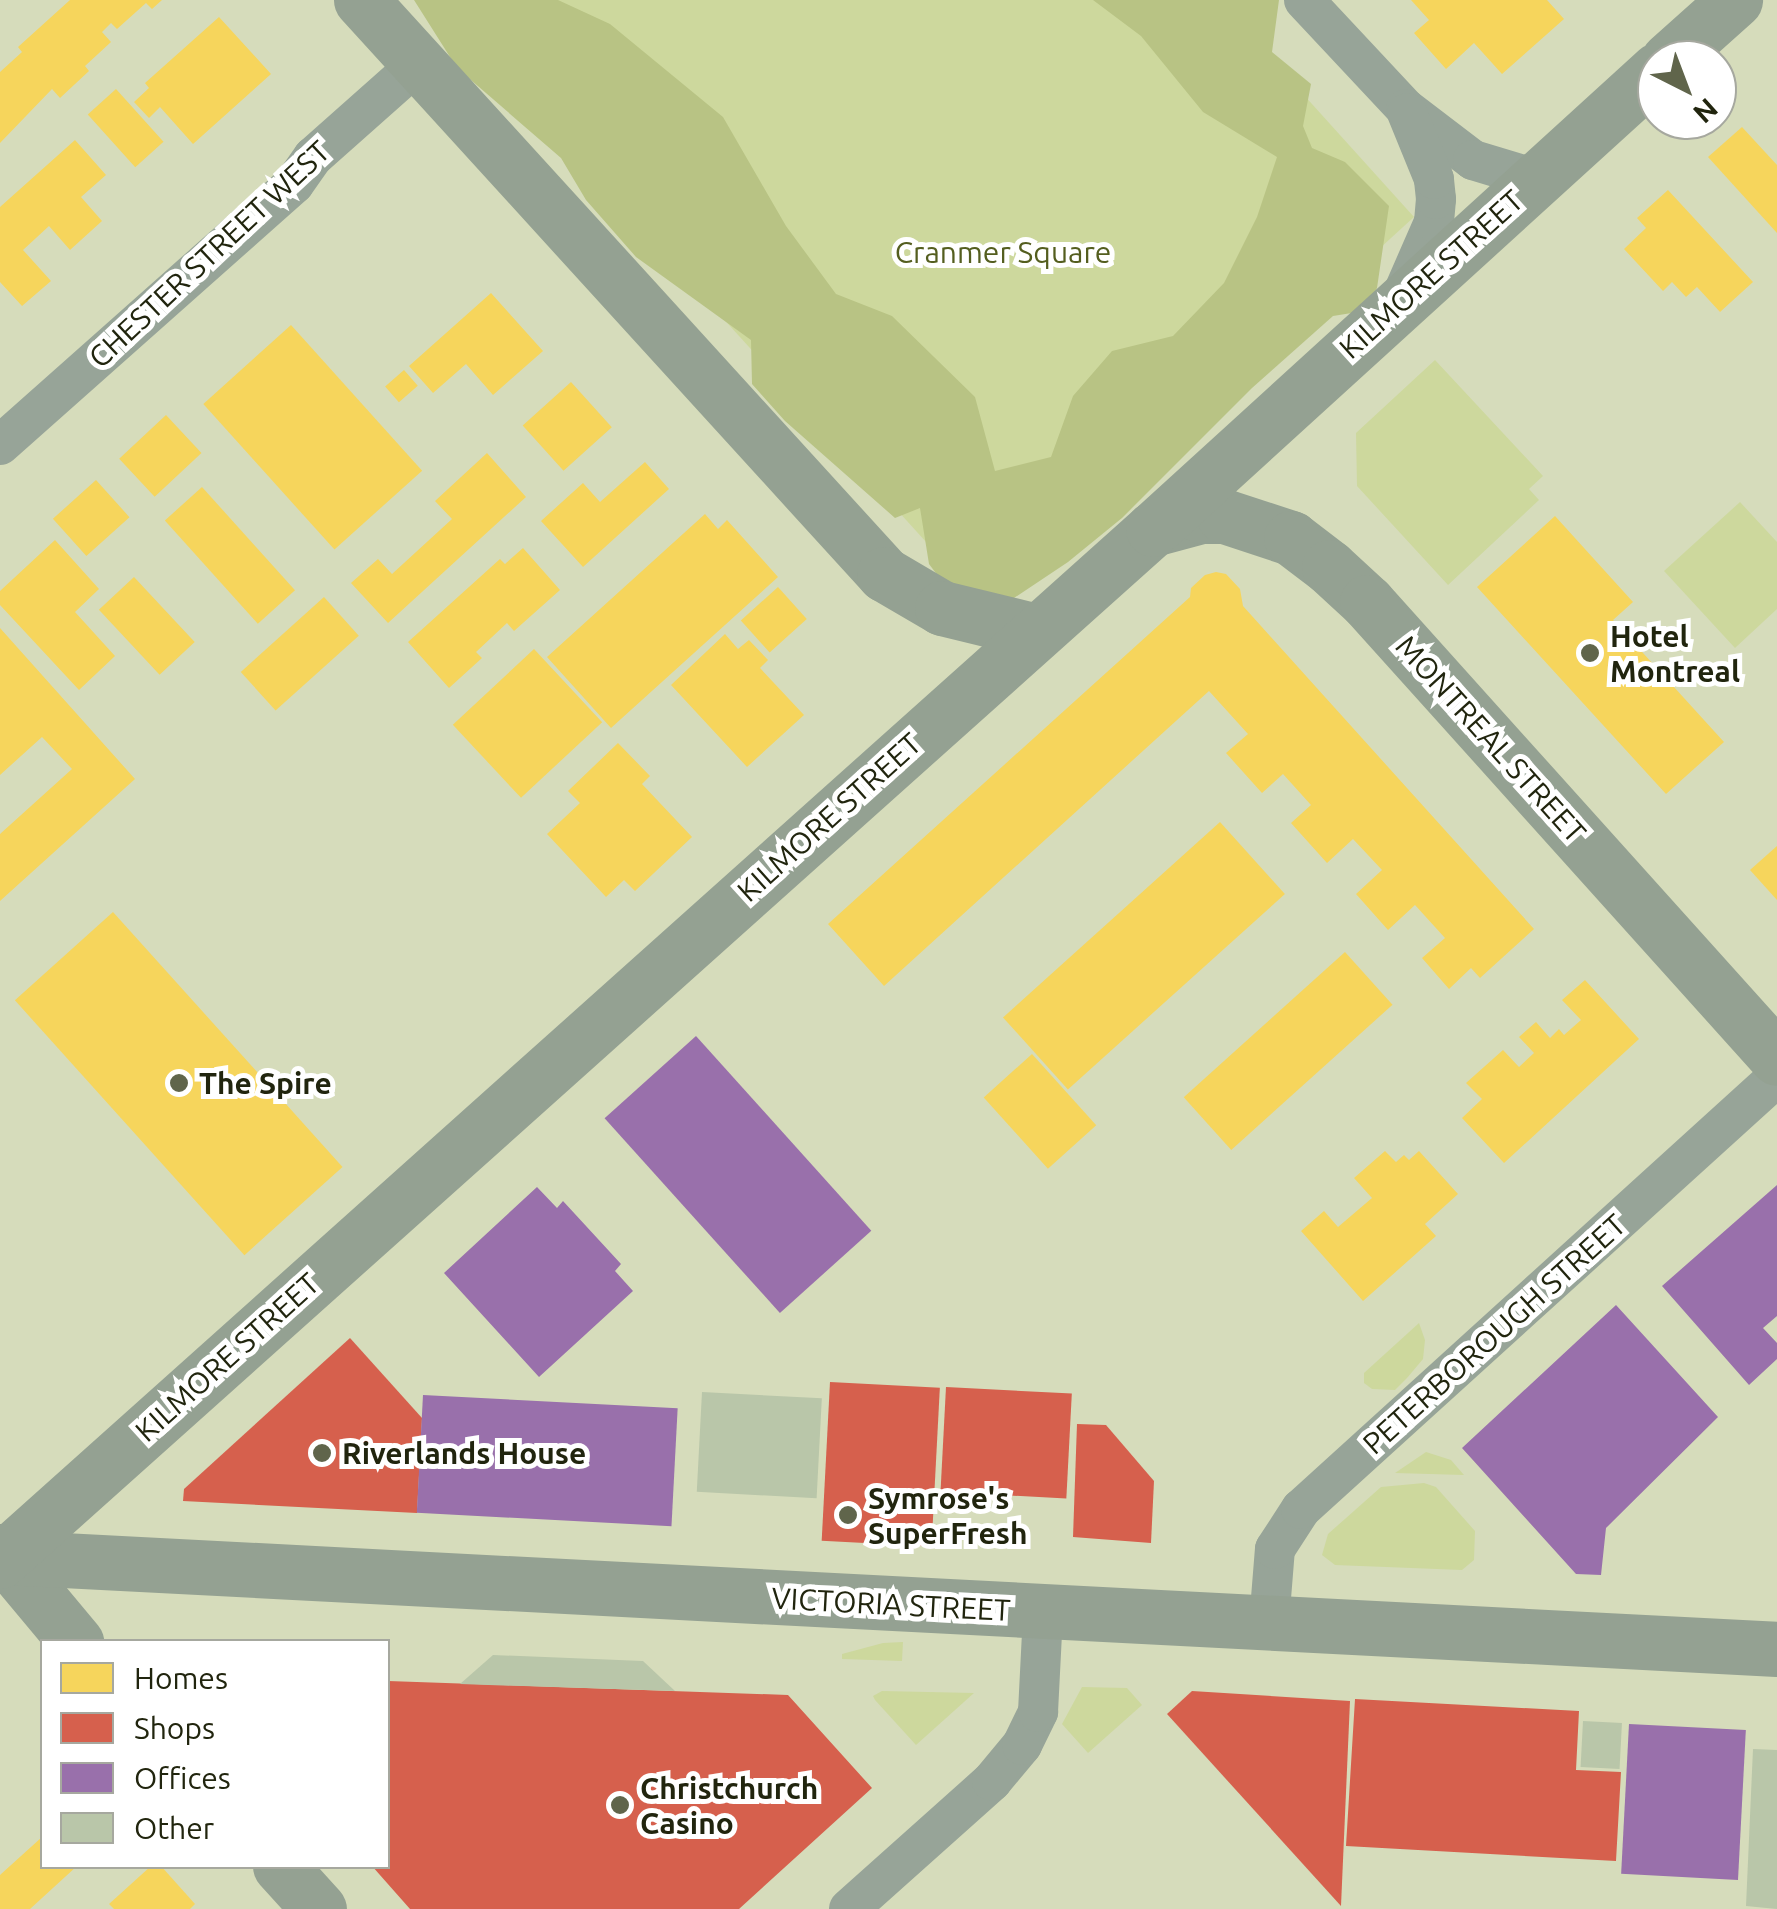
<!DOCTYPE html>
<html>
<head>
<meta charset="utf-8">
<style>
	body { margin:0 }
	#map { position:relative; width:1777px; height:1909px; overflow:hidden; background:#d6dcbb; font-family:Ubuntu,sans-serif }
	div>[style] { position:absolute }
	.green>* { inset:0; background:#cdd89d }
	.forest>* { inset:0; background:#b8c384 }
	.homes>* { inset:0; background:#f6d55c; transform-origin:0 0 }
	.shops>* { inset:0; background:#d6604d; transform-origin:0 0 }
	.offices>* { inset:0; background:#9970ab; transform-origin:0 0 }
	.building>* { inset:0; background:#b9c6a9; transform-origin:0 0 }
	.street>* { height:40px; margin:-20px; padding:0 20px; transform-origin:20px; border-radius:20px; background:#97a498 }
	.secondary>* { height:55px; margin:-27.5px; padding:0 27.5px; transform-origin:27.5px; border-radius:27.5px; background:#94a192 }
	.dots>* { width:28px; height:28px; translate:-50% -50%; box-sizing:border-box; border:5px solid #fff; border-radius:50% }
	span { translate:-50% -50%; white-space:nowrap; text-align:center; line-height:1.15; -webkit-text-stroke:10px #fff; paint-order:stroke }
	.park-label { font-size:30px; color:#545e1f }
	.street-label { font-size:30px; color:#21250e }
	.poi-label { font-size:30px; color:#21250e; font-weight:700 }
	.left { translate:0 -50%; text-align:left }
	.legend { position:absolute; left:40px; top:1639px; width:350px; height:230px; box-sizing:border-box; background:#fff; border:2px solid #a6a89f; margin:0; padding:12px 18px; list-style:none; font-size:30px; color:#21250e }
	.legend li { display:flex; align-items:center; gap:20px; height:50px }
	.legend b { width:50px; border:2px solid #a6a89f }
	.north { position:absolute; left:1637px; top:40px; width:100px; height:100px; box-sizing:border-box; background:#fff; border:2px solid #a6a89f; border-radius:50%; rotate:138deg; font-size:28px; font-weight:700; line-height:40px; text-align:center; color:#21250e }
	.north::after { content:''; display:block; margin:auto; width:35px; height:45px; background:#60654b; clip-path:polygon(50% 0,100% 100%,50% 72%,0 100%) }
</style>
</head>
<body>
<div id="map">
	<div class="green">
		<div style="clip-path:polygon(434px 0,1218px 0,1414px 217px,986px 608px)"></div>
		<div style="clip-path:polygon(1435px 360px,1543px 476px,1529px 489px,1539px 500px,1448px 585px,1357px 486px,1356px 433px)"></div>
		<div style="clip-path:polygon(1740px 502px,1777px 542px,1777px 609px,1735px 648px,1664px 571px)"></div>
		<div style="clip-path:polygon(1419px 1323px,1425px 1340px,1423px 1359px,1407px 1378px,1395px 1390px,1372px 1389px,1364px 1383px,1364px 1373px)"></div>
		<div style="clip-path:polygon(1426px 1452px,1451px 1460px,1464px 1475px,1395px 1473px)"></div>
		<div style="clip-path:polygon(1424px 1483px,1436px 1487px,1475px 1531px,1474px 1560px,1462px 1570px,1335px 1565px,1322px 1555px,1328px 1534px,1381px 1487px)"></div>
		<div style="clip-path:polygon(903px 1642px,902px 1661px,842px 1659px,842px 1654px,883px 1643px)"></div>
		<div style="clip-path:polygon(1082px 1687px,1127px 1688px,1142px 1705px,1088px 1753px,1062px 1724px)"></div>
		<div style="clip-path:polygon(882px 1691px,974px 1693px,916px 1745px,875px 1700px,873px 1696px)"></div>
	</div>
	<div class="forest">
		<div style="clip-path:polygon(414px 0,558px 0,610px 24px,723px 117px,786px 226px,836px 294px,892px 316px,975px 397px,995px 471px,1051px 457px,1073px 396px,1112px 351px,1173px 336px,1224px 283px,1257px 217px,1277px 157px,1203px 112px,1141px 36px,1093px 0,1279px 0,1272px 52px,1311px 84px,1303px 126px,1312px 148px,1345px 162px,1389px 206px,1377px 288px,1364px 311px,1333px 316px,1252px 388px,1122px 518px,1068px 562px,1002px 606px,959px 604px,929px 564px,920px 508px,895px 518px,785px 421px,752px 384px,751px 340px,636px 257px,586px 200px,561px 158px,457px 68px)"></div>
	</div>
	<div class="homes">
		<div style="clip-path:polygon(70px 0,162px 0,152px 9px,146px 3px,117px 29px,111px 23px,102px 32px,111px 42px,85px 66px,89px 71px,60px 98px,52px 89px,0 143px,0 72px,22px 52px,18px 47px)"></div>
		<div style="clip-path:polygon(1411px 0,1547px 0,1564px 19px,1502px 74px,1474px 43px,1446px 69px,1414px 33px,1429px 20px)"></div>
		<div style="clip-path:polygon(219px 17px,271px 74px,193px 144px,160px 107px,149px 118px,134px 102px,149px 88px,145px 83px)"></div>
		<div style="left:116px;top:89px;width:71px;height:38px;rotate:48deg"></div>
		<div style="clip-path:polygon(1742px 127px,1777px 165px,1777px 233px,1708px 157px)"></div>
		<div style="clip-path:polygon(75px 140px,106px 175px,81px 197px,102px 221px,70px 250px,49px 226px,23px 250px,51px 281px,22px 306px,0 282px,0 207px)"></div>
		<div style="clip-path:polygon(1668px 190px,1753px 282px,1720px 312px,1697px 287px,1686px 297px,1672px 282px,1663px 291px,1624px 249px,1646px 228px,1637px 218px)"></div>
		<div style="clip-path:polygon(491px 293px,543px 351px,493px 395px,466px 364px,433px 393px,409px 366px)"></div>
		<div style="left:291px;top:325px;width:196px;height:118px;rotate:48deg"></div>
		<div style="left:404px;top:370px;width:21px;height:25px;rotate:49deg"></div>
		<div style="left:571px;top:382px;width:61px;height:65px;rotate:48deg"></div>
		<div style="left:166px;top:415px;width:52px;height:64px;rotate:47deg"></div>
		<div style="clip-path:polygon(487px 453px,526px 497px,388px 623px,351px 583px,378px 559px,392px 574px,452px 519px,435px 501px)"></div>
		<div style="clip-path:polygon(645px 462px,669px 489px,583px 567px,541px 521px,583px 483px,600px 502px)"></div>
		<div style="left:96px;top:480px;width:50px;height:58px;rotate:48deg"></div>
		<div style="left:202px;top:487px;width:139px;height:50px;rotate:48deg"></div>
		<div style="clip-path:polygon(705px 514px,718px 529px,727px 520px,778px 577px,611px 728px,547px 657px)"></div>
		<div style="clip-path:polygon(1555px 516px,1633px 602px,1613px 620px,1724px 742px,1666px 794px,1477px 587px)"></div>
		<div style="clip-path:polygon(55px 540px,99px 589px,75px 612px,115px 656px,79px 690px,0 605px,0 591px)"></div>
		<div style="clip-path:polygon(523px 548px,560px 590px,514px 631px,507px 623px,476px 652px,482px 658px,449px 688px,408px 642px,500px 559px,505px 564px)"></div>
		<div style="clip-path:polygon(1216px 572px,1226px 574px,1240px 589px,1243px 606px,1534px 929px,1480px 978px,1471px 968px,1449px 989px,1422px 958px,1445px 938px,1415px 905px,1388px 930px,1356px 894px,1382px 870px,1353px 839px,1327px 863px,1291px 823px,1311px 805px,1283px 774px,1262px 793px,1226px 753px,1248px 734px,1209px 691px,884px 986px,828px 924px,1190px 597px,1191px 588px,1205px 575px)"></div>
		<div style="left:134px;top:577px;width:89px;height:48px;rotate:47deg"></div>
		<div style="left:778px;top:587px;width:43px;height:50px;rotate:48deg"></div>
		<div style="left:324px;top:597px;width:52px;height:112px;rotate:48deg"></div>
		<div style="clip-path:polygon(0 628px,135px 779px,0 901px,0 834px,72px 769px,42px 737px,0 775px)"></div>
		<div style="clip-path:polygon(725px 634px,738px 649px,749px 640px,768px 660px,760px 668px,804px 715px,747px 767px,671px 685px)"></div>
		<div style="left:534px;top:649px;width:100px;height:111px;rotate:47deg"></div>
		<div style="clip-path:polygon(618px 743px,650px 776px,642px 784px,692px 837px,635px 891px,624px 880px,606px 897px,547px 834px,580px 803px,568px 791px)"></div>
		<div style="left:1220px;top:822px;width:97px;height:292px;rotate:48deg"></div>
		<div style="clip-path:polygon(1777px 846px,1777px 900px,1750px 870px)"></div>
		<div style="left:113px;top:912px;width:343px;height:132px;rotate:48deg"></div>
		<div style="left:1345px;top:952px;width:71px;height:217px;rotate:48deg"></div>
		<div style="clip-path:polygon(1585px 980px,1639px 1039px,1504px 1163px,1462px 1118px,1482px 1099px,1466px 1083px,1503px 1050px,1519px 1067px,1534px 1053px,1519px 1037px,1536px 1022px,1550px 1038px,1559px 1029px,1564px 1035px,1581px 1020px,1562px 1000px)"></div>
		<div style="left:1032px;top:1054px;width:96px;height:65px;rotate:48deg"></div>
		<div style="clip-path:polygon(1385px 1151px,1396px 1162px,1404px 1155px,1409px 1160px,1419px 1151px,1458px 1194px,1425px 1224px,1436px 1236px,1363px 1301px,1301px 1231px,1324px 1211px,1338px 1227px,1372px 1198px,1354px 1178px)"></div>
		<div style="clip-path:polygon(42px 1837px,42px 1866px,77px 1866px,30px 1909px,0 1909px,0 1875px)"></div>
		<div style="clip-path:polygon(151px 1866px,161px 1866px,195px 1904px,190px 1909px,114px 1909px,109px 1904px)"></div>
	</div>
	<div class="shops">
		<div style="clip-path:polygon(350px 1338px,422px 1418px,417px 1513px,183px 1501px,184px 1489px)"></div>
		<div style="left:830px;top:1382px;width:110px;height:159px;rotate:3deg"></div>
		<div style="left:946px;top:1387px;width:126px;height:105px;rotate:3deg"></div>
		<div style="clip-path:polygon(1077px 1424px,1106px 1425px,1154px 1481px,1151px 1543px,1073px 1537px)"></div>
		<div style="clip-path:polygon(388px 1681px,788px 1695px,872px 1788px,739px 1909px,410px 1909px,372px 1866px,388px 1866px)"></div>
		<div style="clip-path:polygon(1192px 1691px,1350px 1701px,1341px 1906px,1167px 1714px)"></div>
		<div style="clip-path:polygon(1355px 1699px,1579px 1711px,1576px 1770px,1621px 1772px,1616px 1861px,1346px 1846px)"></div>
	</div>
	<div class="offices">
		<div style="left:696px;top:1036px;width:262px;height:123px;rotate:48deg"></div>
		<div style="clip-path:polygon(1777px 1185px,1777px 1316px,1763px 1328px,1777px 1343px,1777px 1359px,1749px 1385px,1662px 1286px)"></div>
		<div style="clip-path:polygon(537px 1187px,557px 1208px,563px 1201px,621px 1264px,615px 1271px,633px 1291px,539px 1377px,444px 1273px)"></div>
		<div style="clip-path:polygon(1616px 1305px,1718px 1417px,1606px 1528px,1601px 1575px,1576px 1574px,1462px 1448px)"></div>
		<div style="left:423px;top:1395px;width:255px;height:118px;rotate:3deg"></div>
		<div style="left:1629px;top:1724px;width:117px;height:150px;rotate:3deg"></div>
	</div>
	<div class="building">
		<div style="left:702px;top:1392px;width:120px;height:100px;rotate:3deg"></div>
		<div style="clip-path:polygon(493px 1655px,643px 1661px,675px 1691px,460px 1684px)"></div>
		<div style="left:1583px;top:1721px;width:39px;height:46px;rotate:3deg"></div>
		<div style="clip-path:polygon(1753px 1749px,1777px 1750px,1777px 1909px,1746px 1906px)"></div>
	</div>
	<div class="street">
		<div style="left:1304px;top:0;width:149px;rotate:46.9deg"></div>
		<div style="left:1406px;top:109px;width:84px;rotate:37.3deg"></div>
		<div style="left:1473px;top:160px;width:66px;rotate:16.8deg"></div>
		<div style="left:1403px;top:293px;width:77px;rotate:-66.4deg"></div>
		<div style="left:1434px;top:222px;width:23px;rotate:-85deg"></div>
		<div style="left:1436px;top:199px;width:20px;rotate:-96deg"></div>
		<div style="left:1434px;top:179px;width:71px;rotate:-112.2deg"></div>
		<div style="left:0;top:445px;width:393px;rotate:-41.6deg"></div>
		<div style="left:294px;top:184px;width:33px;rotate:-55deg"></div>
		<div style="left:313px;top:157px;width:142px;rotate:-41.6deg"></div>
		<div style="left:1269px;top:1623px;width:74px;rotate:-85.4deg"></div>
		<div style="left:1275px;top:1549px;width:48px;rotate:-57deg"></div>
		<div style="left:1301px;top:1509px;width:643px;rotate:-42.23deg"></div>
		<div style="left:849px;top:1909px;width:192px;rotate:-41.8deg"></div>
		<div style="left:992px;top:1781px;width:47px;rotate:-50.2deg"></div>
		<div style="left:1022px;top:1745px;width:37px;rotate:-64deg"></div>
		<div style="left:1038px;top:1712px;width:100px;rotate:-87.1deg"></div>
	</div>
	<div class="secondary">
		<div style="left:361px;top:0;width:777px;rotate:47.66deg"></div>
		<div style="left:884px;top:574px;width:67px;rotate:30.4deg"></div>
		<div style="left:942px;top:608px;width:97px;rotate:13.7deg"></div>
		<div style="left:1668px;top:60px;width:90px;rotate:-41.8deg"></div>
		<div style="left:1153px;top:529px;width:50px;rotate:-15.2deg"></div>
		<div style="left:1201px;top:516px;width:23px"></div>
		<div style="left:1224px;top:516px;width:71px;rotate:18.2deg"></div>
		<div style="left:1291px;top:538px;width:48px;rotate:37.3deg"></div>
		<div style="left:1329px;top:567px;width:52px;rotate:42.6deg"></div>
		<div style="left:1367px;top:602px;width:613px;rotate:48.04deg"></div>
		<div style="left:0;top:1551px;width:119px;rotate:50.1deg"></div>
		<div style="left:5px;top:1557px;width:1774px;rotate:2.97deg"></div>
		<div style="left:0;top:1561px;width:1547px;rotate:-41.83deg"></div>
		<div style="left:1153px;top:529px;width:682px;rotate:-42.32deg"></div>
		<div style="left:280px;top:1866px;width:58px;rotate:47.8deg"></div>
	</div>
	<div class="dots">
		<div style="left:1590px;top:653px;background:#60654b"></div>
		<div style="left:179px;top:1083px;background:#60654b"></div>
		<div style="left:322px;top:1453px;background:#60654b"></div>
		<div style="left:848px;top:1515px;background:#60654b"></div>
		<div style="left:620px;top:1805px;background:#60654b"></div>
	</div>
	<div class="park-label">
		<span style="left:1003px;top:252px">Cranmer Square</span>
	</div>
	<div class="street-label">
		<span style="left:209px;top:254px;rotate:-43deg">CHESTER STREET WEST</span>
		<span style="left:1431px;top:274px;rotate:-42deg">KILMORE STREET</span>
		<span style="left:1491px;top:739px;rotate:48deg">MONTREAL STREET</span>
		<span style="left:829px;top:817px;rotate:-42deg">KILMORE STREET</span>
		<span style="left:1494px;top:1334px;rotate:-42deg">PETERBOROUGH STREET</span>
		<span style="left:227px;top:1357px;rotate:-42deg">KILMORE STREET</span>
		<span style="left:891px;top:1604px;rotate:3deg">VICTORIA STREET</span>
	</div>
	<div class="poi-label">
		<span class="left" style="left:1610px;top:653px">Hotel<br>Montreal</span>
		<span class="left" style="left:199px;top:1083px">The Spire</span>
		<span class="left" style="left:342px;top:1453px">Riverlands House</span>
		<span class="left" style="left:868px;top:1515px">Symrose's<br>SuperFresh</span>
		<span class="left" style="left:640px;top:1805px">Christchurch<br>Casino</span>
	</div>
	<ul class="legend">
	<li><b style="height:28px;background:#f6d55c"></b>Homes</li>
	<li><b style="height:28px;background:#d6604d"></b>Shops</li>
	<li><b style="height:28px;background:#9970ab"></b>Offices</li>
	<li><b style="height:28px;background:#b9c6a9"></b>Other</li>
	</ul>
	<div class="north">N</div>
</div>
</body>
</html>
